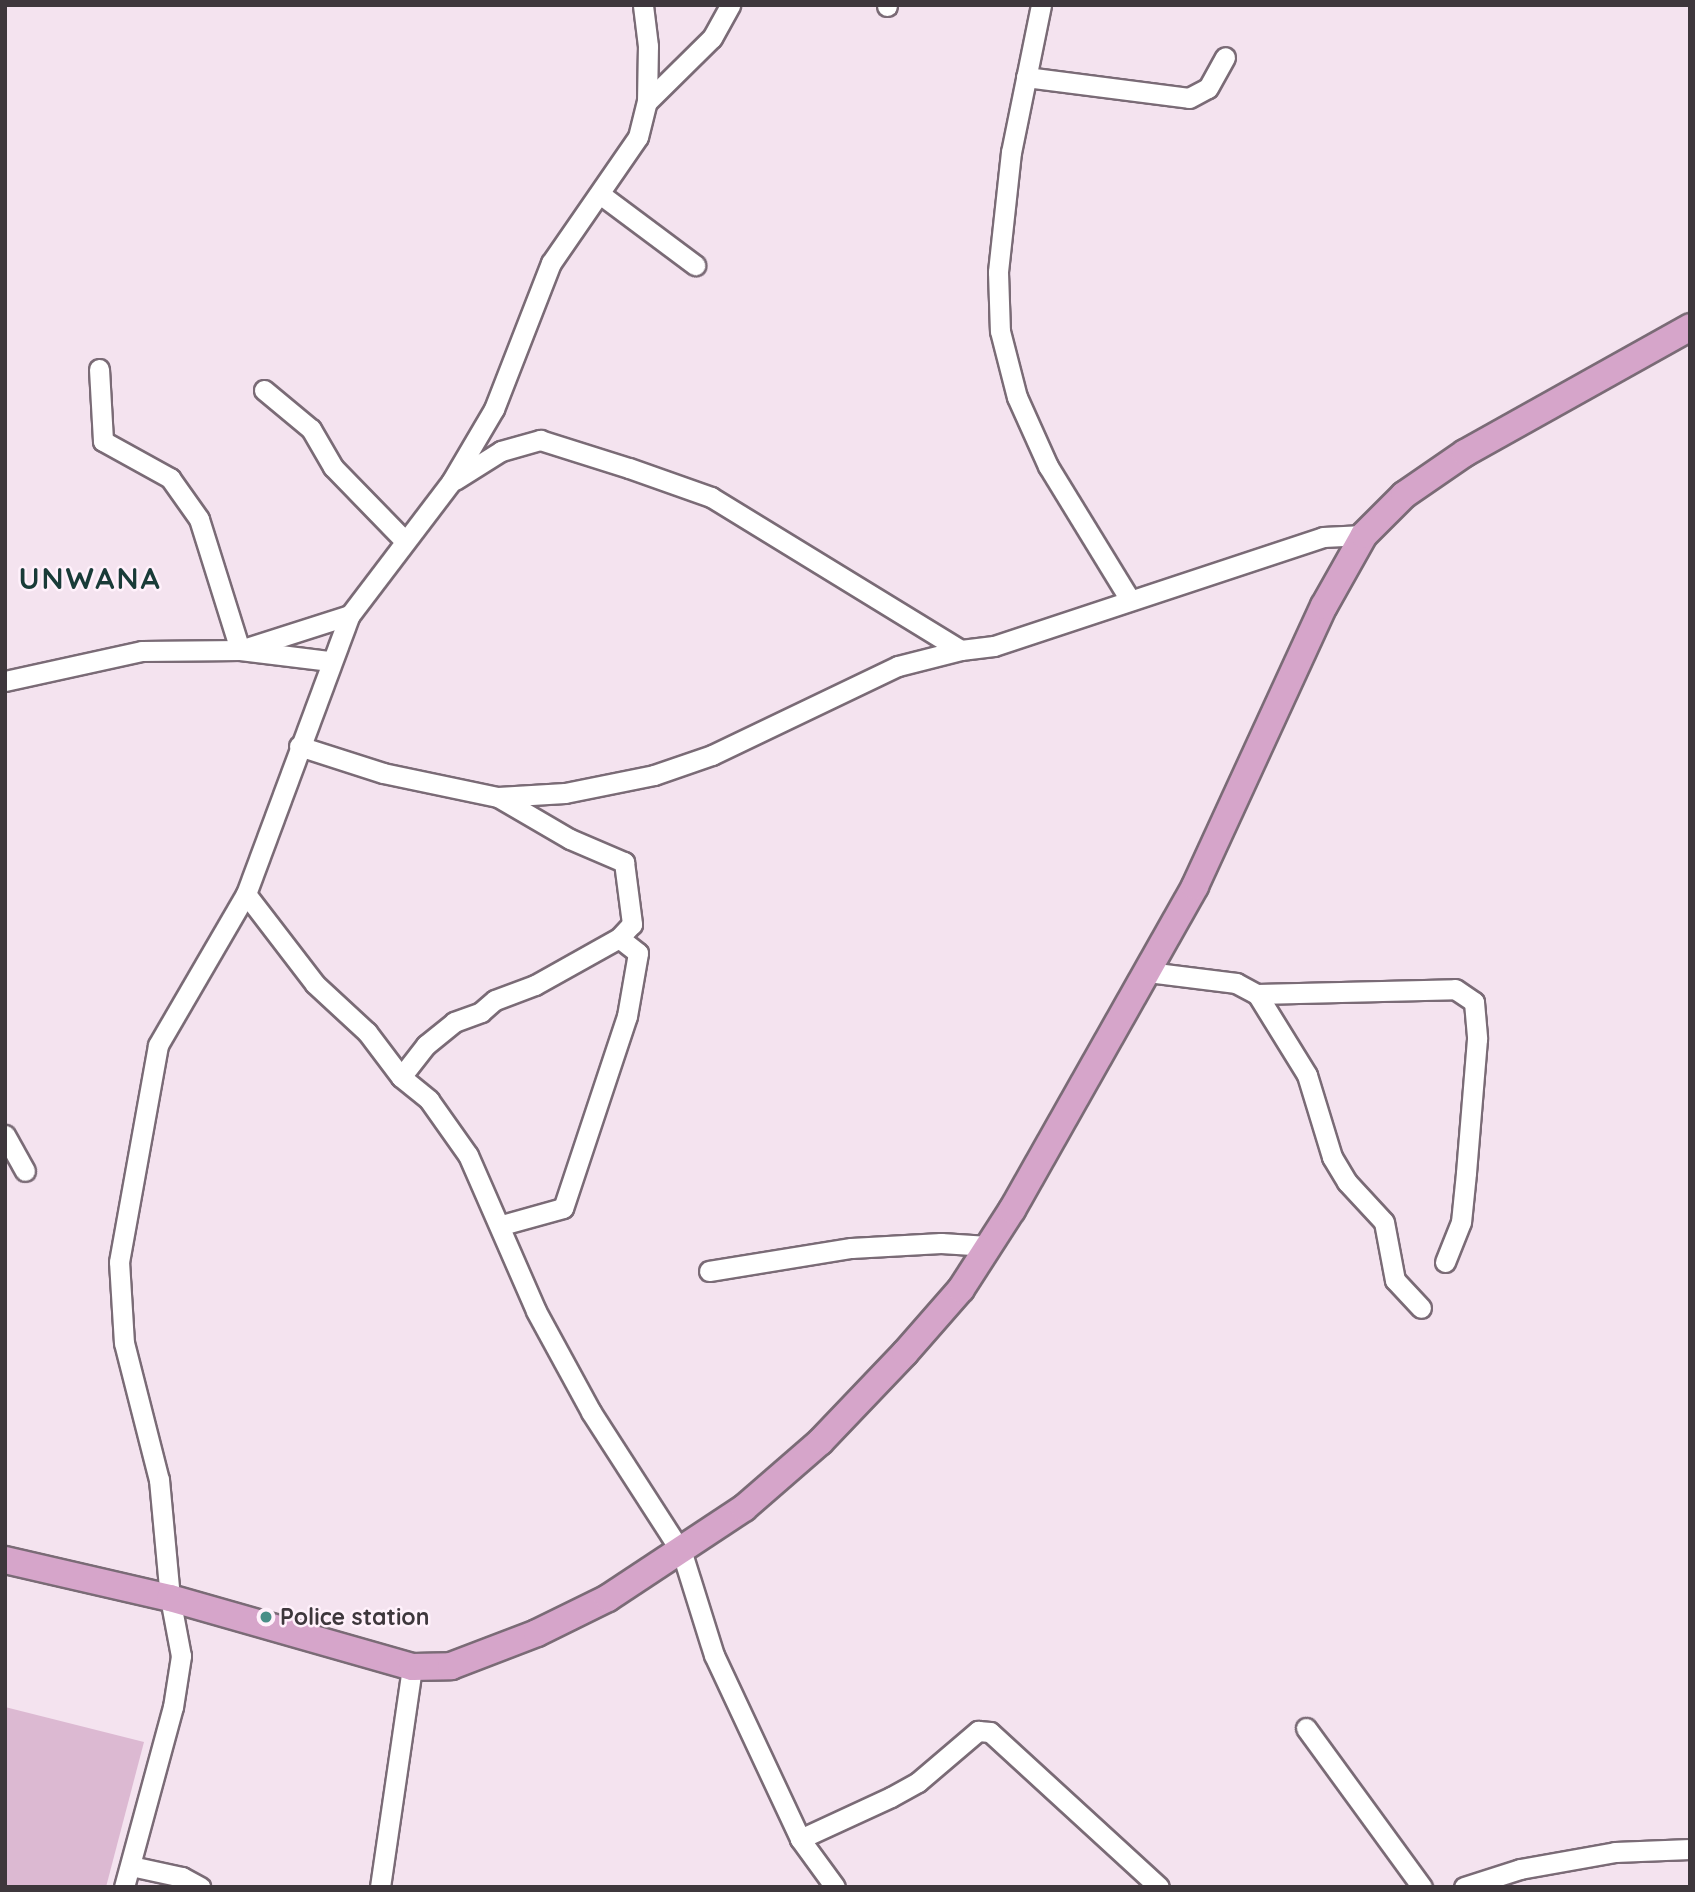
<!DOCTYPE html>
<html>
<head>
<meta charset="utf-8">
<style>
	body { margin:0 }
	#map { position:relative; width:1695px; height:1892px; overflow:hidden; background:#f4e3ef; font-family:Quicksand,sans-serif }
	div>[style] { position:absolute }
	.green>* { inset:0; background:#dcb9d2 }
	.roads { filter:drop-shadow(2px 0 #7a6b76) drop-shadow(-2px 0 #7a6b76) drop-shadow(0 2px #7a6b76) drop-shadow(0 -2px #7a6b76) }
	.minor>* { height:19px; margin:-9.5px; padding:0 9.5px; transform-origin:9.5px; border-radius:9.5px; background:#fff }
	.major>* { height:26px; margin:-13px; padding:0 13px; transform-origin:13px; border-radius:13px; background:#d6a5ca }
	.dots>* { width:19px; height:19px; translate:-50% -50%; box-sizing:border-box; border:4px solid #fff1fb; border-radius:50% }
	span { translate:-50% -50%; white-space:nowrap; text-align:center; line-height:1.15; -webkit-text-stroke:5px #fff1fb; paint-order:stroke }
	.poi-label { font-size:23px; color:#3e373c; font-weight:700 }
	.left { translate:0 -50%; text-align:left }
	.district-label { font-size:30px; color:#193b38; font-weight:700; letter-spacing:2px }
	.frame { position:absolute; inset:0; border:7px solid #3e373c; pointer-events:none }
</style>
</head>
<body>
<div id="map">
	<div class="green">
		<div style="clip-path:polygon(5px 1707px,144px 1742px,106px 1887px,5px 1887px)"></div>
	</div>
	<div class="roads">
		<div class="minor">
			<div style="left:1041px;top:5px;width:150px;rotate:101.5deg"></div>
			<div style="left:1011px;top:152px;width:121px;rotate:96.2deg"></div>
			<div style="left:998px;top:272px;width:59px;rotate:88.1deg"></div>
			<div style="left:1000px;top:331px;width:68px;rotate:75.6deg"></div>
			<div style="left:1017px;top:397px;width:76px;rotate:65.8deg"></div>
			<div style="left:1048px;top:466px;width:155px;rotate:58.5deg"></div>
			<div style="left:887px;top:6px;width:1px;rotate:-90deg"></div>
			<div style="left:1026px;top:77px;width:164px;rotate:7.3deg"></div>
			<div style="left:1189px;top:98px;width:21px;rotate:-28deg"></div>
			<div style="left:1208px;top:88px;width:35px;rotate:-61deg"></div>
			<div style="left:647px;top:102px;width:91px;rotate:-44.6deg"></div>
			<div style="left:712px;top:38px;width:38px;rotate:-61deg"></div>
			<div style="left:600px;top:194px;width:119px;rotate:36.8deg"></div>
			<div style="left:99px;top:369px;width:72px;rotate:86.8deg"></div>
			<div style="left:103px;top:441px;width:77px;rotate:28.9deg"></div>
			<div style="left:170px;top:478px;width:50px;rotate:54.7deg"></div>
			<div style="left:199px;top:519px;width:137px;rotate:72.6deg"></div>
			<div style="left:240px;top:650px;width:115px;rotate:-17.7deg"></div>
			<div style="left:264px;top:390px;width:61px;rotate:39.7deg"></div>
			<div style="left:311px;top:429px;width:44px;rotate:59.9deg"></div>
			<div style="left:333px;top:467px;width:102px;rotate:45.8deg"></div>
			<div style="left:455px;top:480px;width:54px;rotate:-32.2deg"></div>
			<div style="left:501px;top:451px;width:41px;rotate:-15.8deg"></div>
			<div style="left:540px;top:440px;width:93px;rotate:17.5deg"></div>
			<div style="left:629px;top:468px;width:87px;rotate:19.5deg"></div>
			<div style="left:711px;top:497px;width:293px;rotate:31.5deg"></div>
			<div style="left:961px;top:650px;width:33px;rotate:-7deg"></div>
			<div style="left:994px;top:646px;width:347px;rotate:-18.3deg"></div>
			<div style="left:1323px;top:537px;width:41px;rotate:-2.8deg"></div>
			<div style="left:5px;top:681px;width:140px;rotate:-12.4deg"></div>
			<div style="left:142px;top:651px;width:98px;rotate:-0.6deg"></div>
			<div style="left:240px;top:650px;width:91px;rotate:7deg"></div>
			<div style="left:299px;top:746px;width:88px;rotate:17.8deg"></div>
			<div style="left:383px;top:773px;width:117px;rotate:11.8deg"></div>
			<div style="left:498px;top:797px;width:67px;rotate:-3.4deg"></div>
			<div style="left:565px;top:793px;width:91px;rotate:-11.4deg"></div>
			<div style="left:654px;top:775px;width:61px;rotate:-19deg"></div>
			<div style="left:712px;top:755px;width:206px;rotate:-25.6deg"></div>
			<div style="left:898px;top:666px;width:65px;rotate:-14.3deg"></div>
			<div style="left:498px;top:797px;width:83px;rotate:30.3deg"></div>
			<div style="left:570px;top:839px;width:59px;rotate:23.1deg"></div>
			<div style="left:624px;top:862px;width:63px;rotate:82.6deg"></div>
			<div style="left:632px;top:924px;width:19px;rotate:133deg"></div>
			<div style="left:246px;top:894px;width:113px;rotate:52.5deg"></div>
			<div style="left:315px;top:984px;width:71px;rotate:42.7deg"></div>
			<div style="left:367px;top:1032px;width:56px;rotate:52.9deg"></div>
			<div style="left:401px;top:1077px;width:36px;rotate:39deg"></div>
			<div style="left:429px;top:1100px;width:67px;rotate:54.7deg"></div>
			<div style="left:468px;top:1155px;width:170px;rotate:66.4deg"></div>
			<div style="left:536px;top:1311px;width:115px;rotate:61.4deg"></div>
			<div style="left:591px;top:1412px;width:168px;rotate:57.2deg"></div>
			<div style="left:682px;top:1553px;width:107px;rotate:72.6deg"></div>
			<div style="left:714px;top:1655px;width:203px;rotate:64.9deg"></div>
			<div style="left:800px;top:1839px;width:59px;rotate:53.9deg"></div>
			<div style="left:1148px;top:972px;width:89px;rotate:7.1deg"></div>
			<div style="left:1236px;top:983px;width:24px;rotate:28deg"></div>
			<div style="left:1257px;top:994px;width:95px;rotate:58.3deg"></div>
			<div style="left:1307px;top:1075px;width:86px;rotate:73deg"></div>
			<div style="left:1332px;top:1157px;width:29px;rotate:59deg"></div>
			<div style="left:1347px;top:1182px;width:54px;rotate:47.2deg"></div>
			<div style="left:1384px;top:1222px;width:59px;rotate:79.3deg"></div>
			<div style="left:1395px;top:1280px;width:38px;rotate:47deg"></div>
			<div style="left:1257px;top:994px;width:198px;rotate:-1.4deg"></div>
			<div style="left:1455px;top:989px;width:23px;rotate:34deg"></div>
			<div style="left:1474px;top:1002px;width:37px;rotate:85deg"></div>
			<div style="left:1477px;top:1039px;width:134px;rotate:94.7deg"></div>
			<div style="left:1466px;top:1173px;width:49px;rotate:95.8deg"></div>
			<div style="left:1461px;top:1222px;width:43px;rotate:111.8deg"></div>
			<div style="left:401px;top:1077px;width:41px;rotate:-52deg"></div>
			<div style="left:426px;top:1045px;width:36px;rotate:-39deg"></div>
			<div style="left:454px;top:1022px;width:29px;rotate:-20deg"></div>
			<div style="left:481px;top:1012px;width:18px;rotate:-41deg"></div>
			<div style="left:495px;top:1000px;width:43px;rotate:-20.6deg"></div>
			<div style="left:535px;top:985px;width:96px;rotate:-29.2deg"></div>
			<div style="left:619px;top:938px;width:24px;rotate:38deg"></div>
			<div style="left:638px;top:953px;width:64px;rotate:99.9deg"></div>
			<div style="left:627px;top:1016px;width:202px;rotate:108.4deg"></div>
			<div style="left:563px;top:1208px;width:63px;rotate:164.4deg"></div>
			<div style="left:5px;top:1135px;width:41px;rotate:60.9deg"></div>
			<div style="left:709px;top:1271px;width:144px;rotate:-9.2deg"></div>
			<div style="left:851px;top:1248px;width:90px;rotate:-3.2deg"></div>
			<div style="left:941px;top:1243px;width:47px;rotate:3.7deg"></div>
			<div style="left:1306px;top:1728px;width:197px;rotate:53.9deg"></div>
			<div style="left:800px;top:1839px;width:100px;rotate:-24.8deg"></div>
			<div style="left:891px;top:1797px;width:31px;rotate:-29deg"></div>
			<div style="left:918px;top:1782px;width:79px;rotate:-40.4deg"></div>
			<div style="left:978px;top:1731px;width:12px;rotate:5deg"></div>
			<div style="left:990px;top:1732px;width:229px;rotate:42.5deg"></div>
			<div style="left:131px;top:1866px;width:52px;rotate:12.2deg"></div>
			<div style="left:182px;top:1877px;width:21px;rotate:29deg"></div>
			<div style="left:124px;top:1887px;width:187px;rotate:-74.8deg"></div>
			<div style="left:173px;top:1707px;width:52px;rotate:-81.1deg"></div>
			<div style="left:181px;top:1656px;width:59px;rotate:-100.7deg"></div>
			<div style="left:170px;top:1598px;width:119px;rotate:-95.3deg"></div>
			<div style="left:159px;top:1480px;width:141px;rotate:-104.3deg"></div>
			<div style="left:124px;top:1343px;width:81px;rotate:-93.5deg"></div>
			<div style="left:119px;top:1262px;width:220px;rotate:-79.8deg"></div>
			<div style="left:158px;top:1045px;width:175px;rotate:-59.8deg"></div>
			<div style="left:246px;top:894px;width:298px;rotate:-69.6deg"></div>
			<div style="left:350px;top:615px;width:167px;rotate:-52.8deg"></div>
			<div style="left:451px;top:482px;width:85px;rotate:-59.5deg"></div>
			<div style="left:494px;top:409px;width:157px;rotate:-68.7deg"></div>
			<div style="left:551px;top:263px;width:153px;rotate:-55.4deg"></div>
			<div style="left:638px;top:137px;width:36px;rotate:-76deg"></div>
			<div style="left:647px;top:102px;width:56px;rotate:-89deg"></div>
			<div style="left:648px;top:46px;width:41px;rotate:-97deg"></div>
			<div style="left:380px;top:1887px;width:222px;rotate:-81.7deg"></div>
			<div style="left:1464px;top:1887px;width:59px;rotate:-17.8deg"></div>
			<div style="left:1520px;top:1869px;width:97px;rotate:-10.1deg"></div>
			<div style="left:1615px;top:1852px;width:75px;rotate:-2.3deg"></div>
		</div>
		<div class="major">
			<div style="left:5px;top:1560px;width:169px;rotate:13deg"></div>
			<div style="left:170px;top:1598px;width:252px;rotate:15.9deg"></div>
			<div style="left:412px;top:1667px;width:39px;rotate:-1deg"></div>
			<div style="left:451px;top:1666px;width:92px;rotate:-21deg"></div>
			<div style="left:537px;top:1633px;width:79px;rotate:-26.2deg"></div>
			<div style="left:608px;top:1598px;width:163px;rotate:-33.5deg"></div>
			<div style="left:744px;top:1508px;width:101px;rotate:-41deg"></div>
			<div style="left:820px;top:1442px;width:123px;rotate:-46.3deg"></div>
			<div style="left:905px;top:1353px;width:85px;rotate:-48.8deg"></div>
			<div style="left:961px;top:1289px;width:94px;rotate:-57.2deg"></div>
			<div style="left:1012px;top:1210px;width:372px;rotate:-60.5deg"></div>
			<div style="left:1195px;top:886px;width:308px;rotate:-65.3deg"></div>
			<div style="left:1324px;top:606px;width:81px;rotate:-60.6deg"></div>
			<div style="left:1364px;top:535px;width:57px;rotate:-45deg"></div>
			<div style="left:1404px;top:495px;width:74px;rotate:-34.5deg"></div>
			<div style="left:1465px;top:453px;width:258px;rotate:-29.2deg"></div>
		</div>
	</div>
	<div class="dots">
		<div style="left:266px;top:1617px;background:#488e87"></div>
	</div>
	<div class="poi-label">
		<span class="left" style="left:280px;top:1617px">Police station</span>
	</div>
	<div class="district-label">
		<span style="left:90px;top:578px">UNWANA</span>
	</div>
	<div class="frame"></div>
</div>
</body>
</html>
